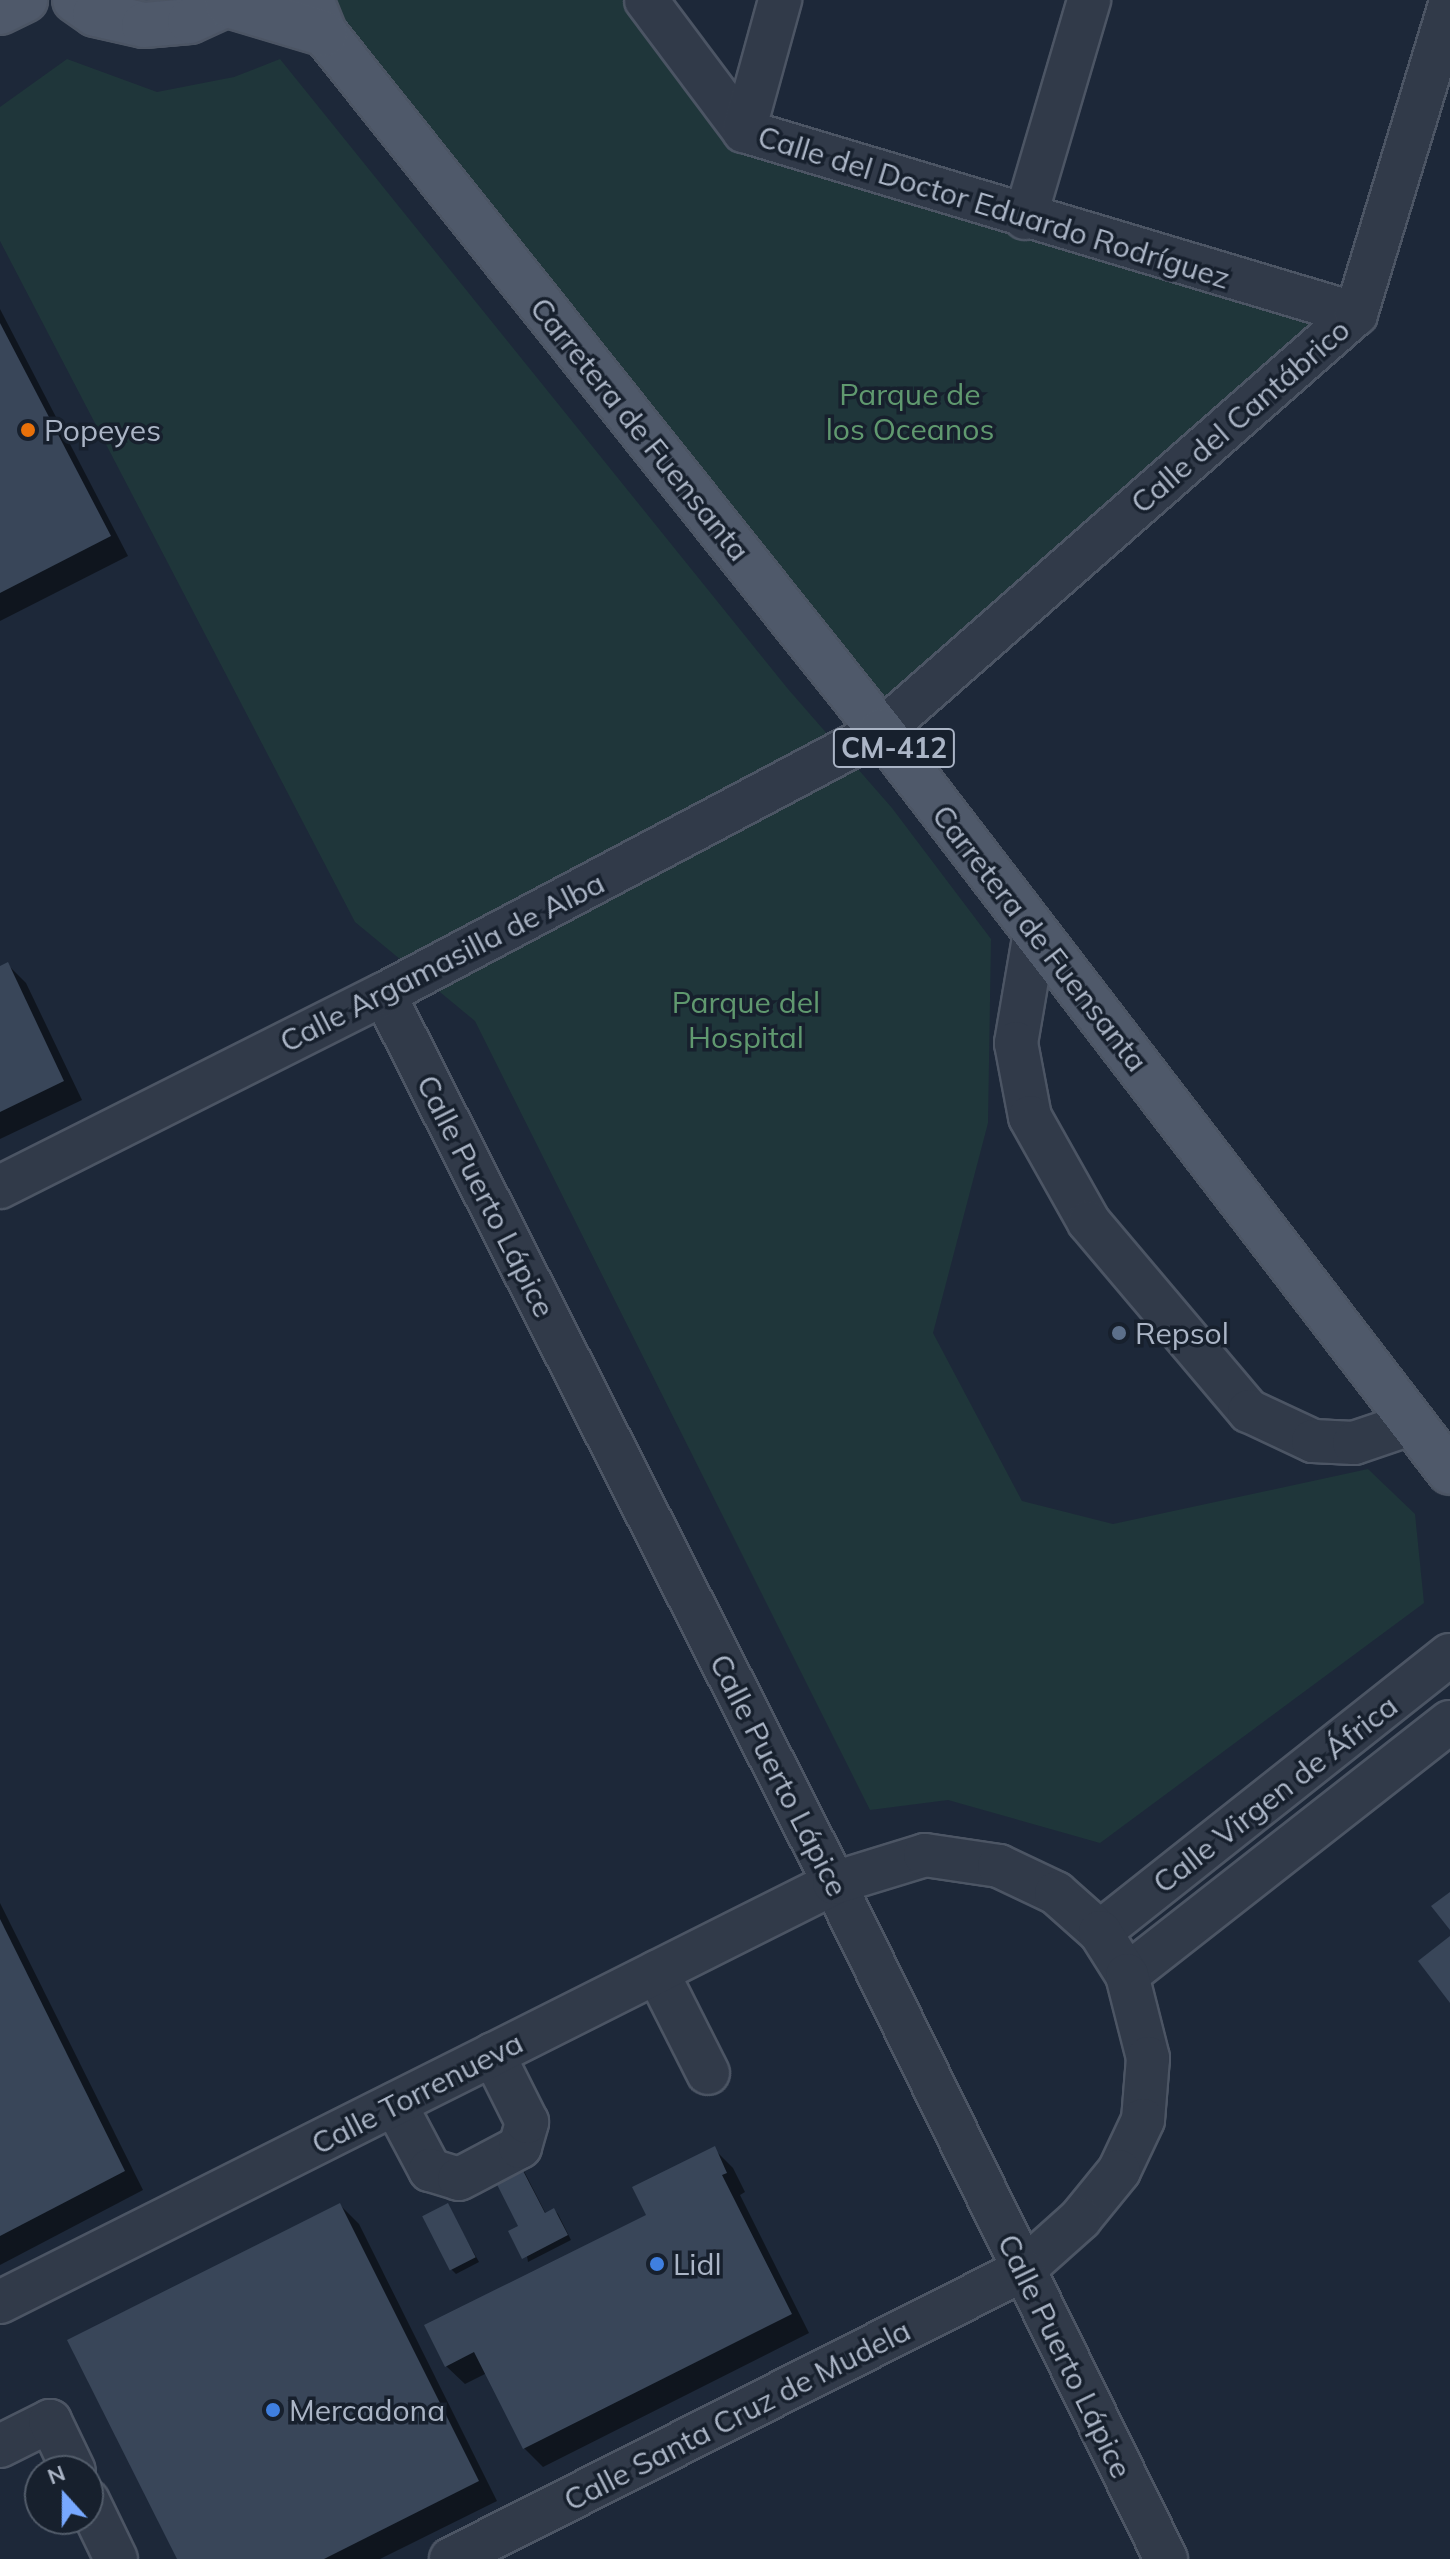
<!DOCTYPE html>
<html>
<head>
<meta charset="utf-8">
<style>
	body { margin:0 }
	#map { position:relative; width:1450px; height:2559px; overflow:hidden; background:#1d2839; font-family:Mulish,sans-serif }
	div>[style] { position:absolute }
	.green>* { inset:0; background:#1f363a }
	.shadow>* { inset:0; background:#0007 }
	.building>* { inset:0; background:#394659; transform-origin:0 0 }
	.roads { filter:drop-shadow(2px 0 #4c5564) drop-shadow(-2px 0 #4c5564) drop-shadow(0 2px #4c5564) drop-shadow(0 -2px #4c5564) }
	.minor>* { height:42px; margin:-21px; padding:0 21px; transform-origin:21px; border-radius:21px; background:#313a49 }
	.major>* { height:44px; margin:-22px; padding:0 22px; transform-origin:22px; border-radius:22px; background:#4f596a }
	.dots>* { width:22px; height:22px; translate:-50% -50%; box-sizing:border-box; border:4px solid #17202d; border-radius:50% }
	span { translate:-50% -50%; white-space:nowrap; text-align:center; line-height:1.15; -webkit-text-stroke:7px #17202d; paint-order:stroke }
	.shield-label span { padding:2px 6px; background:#17202d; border:2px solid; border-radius:6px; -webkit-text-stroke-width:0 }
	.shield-label { font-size:28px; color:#abb5c6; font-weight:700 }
	.street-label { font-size:30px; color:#abb5c6 }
	.park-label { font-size:30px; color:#60996f }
	.poi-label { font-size:30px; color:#abb5c6 }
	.left { translate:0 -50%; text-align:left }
	.north { position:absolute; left:24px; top:2455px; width:80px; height:80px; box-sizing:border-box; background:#17202d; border:2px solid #525c6a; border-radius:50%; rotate:339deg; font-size:22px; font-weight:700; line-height:32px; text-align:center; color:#abb5c6 }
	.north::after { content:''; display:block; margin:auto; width:28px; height:36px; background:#77a8ff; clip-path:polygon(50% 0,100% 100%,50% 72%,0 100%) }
</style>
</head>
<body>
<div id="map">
	<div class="green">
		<div style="clip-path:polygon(311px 0,646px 0,744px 131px,1356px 314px,881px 731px)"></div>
		<div style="clip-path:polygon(67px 59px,157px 92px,234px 77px,280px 59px,788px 689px,892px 808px,991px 939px,988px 1123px,933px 1333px,1022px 1501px,1113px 1524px,1368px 1469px,1415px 1514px,1424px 1603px,1100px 1843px,948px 1800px,870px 1810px,475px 1021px,355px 922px,0 241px,0 107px)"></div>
	</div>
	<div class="shadow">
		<div style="clip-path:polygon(0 309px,128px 556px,0 621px)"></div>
		<div style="clip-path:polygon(7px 964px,26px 983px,82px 1100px,0 1139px,0 968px)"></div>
		<div style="clip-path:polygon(0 1903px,143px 2190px,0 2265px)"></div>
		<div style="clip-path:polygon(507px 2138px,546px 2214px,554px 2210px,558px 2214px,571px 2240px,528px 2262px)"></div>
		<div style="clip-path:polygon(714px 2149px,733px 2168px,745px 2192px,740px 2195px,809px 2333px,543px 2467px,524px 2448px,487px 2373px,465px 2384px,446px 2366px,648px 2216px)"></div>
		<div style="clip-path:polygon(340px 2205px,359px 2224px,497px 2501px,380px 2559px,179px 2559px)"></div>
		<div style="clip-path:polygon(447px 2205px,479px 2262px,456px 2274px,451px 2269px)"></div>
	</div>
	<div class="building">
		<div style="clip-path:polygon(0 323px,111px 536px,0 593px)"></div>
		<div style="clip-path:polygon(8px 962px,64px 1081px,0 1112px,0 966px)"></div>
		<div style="clip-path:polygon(1450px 1892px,1450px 1930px,1431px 1906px)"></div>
		<div style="clip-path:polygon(0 1919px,125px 2171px,0 2236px)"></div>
		<div style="clip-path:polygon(1450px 1936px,1450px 2003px,1418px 1961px)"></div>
		<div style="clip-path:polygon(503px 2132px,545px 2213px,554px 2208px,568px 2235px,522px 2259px,508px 2231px,518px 2226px,477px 2145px)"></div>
		<div style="clip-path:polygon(715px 2146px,727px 2173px,722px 2175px,792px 2314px,523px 2449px,474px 2352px,445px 2367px,424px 2325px,646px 2215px,632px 2187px)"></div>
		<div style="clip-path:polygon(340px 2203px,479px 2481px,324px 2559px,177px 2559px,67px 2340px)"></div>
		<div style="left:448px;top:2203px;width:61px;height:29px;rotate:63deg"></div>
	</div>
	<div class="roads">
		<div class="minor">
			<div style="left:646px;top:0;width:164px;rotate:53.2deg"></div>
			<div style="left:744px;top:131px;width:639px;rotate:16.65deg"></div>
			<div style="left:744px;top:131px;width:136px;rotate:-74.6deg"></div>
			<div style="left:1025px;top:218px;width:227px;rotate:-73.6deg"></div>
			<div style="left:1035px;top:932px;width:113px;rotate:99.7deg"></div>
			<div style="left:1016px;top:1043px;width:75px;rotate:79.3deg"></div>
			<div style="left:1030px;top:1117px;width:120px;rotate:60.7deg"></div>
			<div style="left:1089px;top:1222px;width:248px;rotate:49.8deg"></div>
			<div style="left:1249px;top:1411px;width:71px;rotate:25.1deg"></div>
			<div style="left:1313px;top:1441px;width:41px;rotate:2.8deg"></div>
			<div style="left:1354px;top:1443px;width:62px;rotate:-18.7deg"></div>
			<div style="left:384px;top:994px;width:996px;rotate:63.15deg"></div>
			<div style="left:834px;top:1883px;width:753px;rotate:63.84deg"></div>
			<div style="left:0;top:1187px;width:430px;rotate:-26.7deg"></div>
			<div style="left:384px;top:994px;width:562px;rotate:-27.89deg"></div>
			<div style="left:881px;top:731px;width:632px;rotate:-41.28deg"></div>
			<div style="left:1356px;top:314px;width:323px;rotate:-73.1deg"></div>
			<div style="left:1100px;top:1932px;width:446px;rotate:-38.4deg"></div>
			<div style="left:657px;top:1972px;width:113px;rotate:63.2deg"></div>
			<div style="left:1127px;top:1975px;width:410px;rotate:-38.1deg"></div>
			<div style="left:395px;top:2104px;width:75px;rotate:62.1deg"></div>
			<div style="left:430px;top:2170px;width:30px;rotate:17deg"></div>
			<div style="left:459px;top:2179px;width:69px;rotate:-27.7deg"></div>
			<div style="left:520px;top:2147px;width:26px;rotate:-74deg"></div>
			<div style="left:527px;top:2122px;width:76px;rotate:-116.6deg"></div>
			<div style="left:0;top:2302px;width:933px;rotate:-26.67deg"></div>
			<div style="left:834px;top:1883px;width:95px;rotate:-17.1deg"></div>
			<div style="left:925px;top:1855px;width:75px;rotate:8.5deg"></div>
			<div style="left:999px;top:1866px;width:63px;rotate:25.3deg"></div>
			<div style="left:1056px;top:1893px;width:59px;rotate:41.6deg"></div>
			<div style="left:1100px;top:1932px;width:51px;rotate:57.9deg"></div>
			<div style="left:1127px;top:1975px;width:86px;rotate:75.8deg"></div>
			<div style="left:1148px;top:2058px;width:62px;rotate:94.6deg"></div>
			<div style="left:1143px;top:2120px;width:56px;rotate:115.2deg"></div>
			<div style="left:1119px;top:2171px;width:62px;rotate:129.1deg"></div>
			<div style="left:1080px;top:2219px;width:76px;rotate:138.2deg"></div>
			<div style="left:1023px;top:2270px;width:641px;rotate:153.2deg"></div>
			<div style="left:0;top:2446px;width:56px;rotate:-26.6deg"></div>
			<div style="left:50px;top:2421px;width:55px;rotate:64.4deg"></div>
			<div style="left:88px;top:2501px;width:64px;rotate:64.2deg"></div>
		</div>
		<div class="major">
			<div style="left:75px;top:0;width:24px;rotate:35deg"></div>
			<div style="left:95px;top:14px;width:50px;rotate:12.7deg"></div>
			<div style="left:144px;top:25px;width:46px;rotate:-5deg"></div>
			<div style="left:190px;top:21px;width:51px;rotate:-24.5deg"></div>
			<div style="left:311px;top:0;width:37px;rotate:68deg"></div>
			<div style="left:325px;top:34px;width:892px;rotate:51.42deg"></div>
			<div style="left:881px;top:731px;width:934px;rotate:52.48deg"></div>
			<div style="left:228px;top:5px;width:101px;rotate:16.6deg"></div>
			<div style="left:0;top:12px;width:28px;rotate:-26deg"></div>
		</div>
	</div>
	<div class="dots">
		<div style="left:28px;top:430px;background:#e8710a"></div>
		<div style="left:1119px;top:1333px;background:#5c6f8a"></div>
		<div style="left:657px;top:2264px;background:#3f7fe0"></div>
		<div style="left:273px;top:2410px;background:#3f7fe0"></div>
	</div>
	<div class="shield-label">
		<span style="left:894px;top:748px">CM-412</span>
	</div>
	<div class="street-label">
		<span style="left:994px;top:207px;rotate:17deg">Calle del Doctor Eduardo Rodríguez</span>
		<span style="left:1240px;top:416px;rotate:-41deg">Calle del Cantábrico</span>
		<span style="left:640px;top:429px;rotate:51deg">Carretera de Fuensanta</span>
		<span style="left:1040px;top:938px;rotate:52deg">Carretera de Fuensanta</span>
		<span style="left:442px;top:962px;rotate:-27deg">Calle Argamasilla de Alba</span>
		<span style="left:486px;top:1196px;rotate:63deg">Calle Puerto Lápice</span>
		<span style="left:779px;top:1775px;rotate:63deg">Calle Puerto Lápice</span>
		<span style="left:1275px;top:1794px;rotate:-38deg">Calle Virgen de África</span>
		<span style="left:417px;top:2093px;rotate:-27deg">Calle Torrenueva</span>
		<span style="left:1065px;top:2356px;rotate:64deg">Calle Puerto Lápice</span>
		<span style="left:737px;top:2415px;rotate:-27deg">Calle Santa Cruz de Mudela</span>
	</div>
	<div class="park-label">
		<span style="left:910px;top:411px">Parque de<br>los Oceanos</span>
		<span style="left:746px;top:1019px">Parque del<br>Hospital</span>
	</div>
	<div class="poi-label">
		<span class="left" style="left:44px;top:430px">Popeyes</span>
		<span class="left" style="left:1135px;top:1333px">Repsol</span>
		<span class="left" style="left:673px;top:2264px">Lidl</span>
		<span class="left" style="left:289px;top:2410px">Mercadona</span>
	</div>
	<div class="north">N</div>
</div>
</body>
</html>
